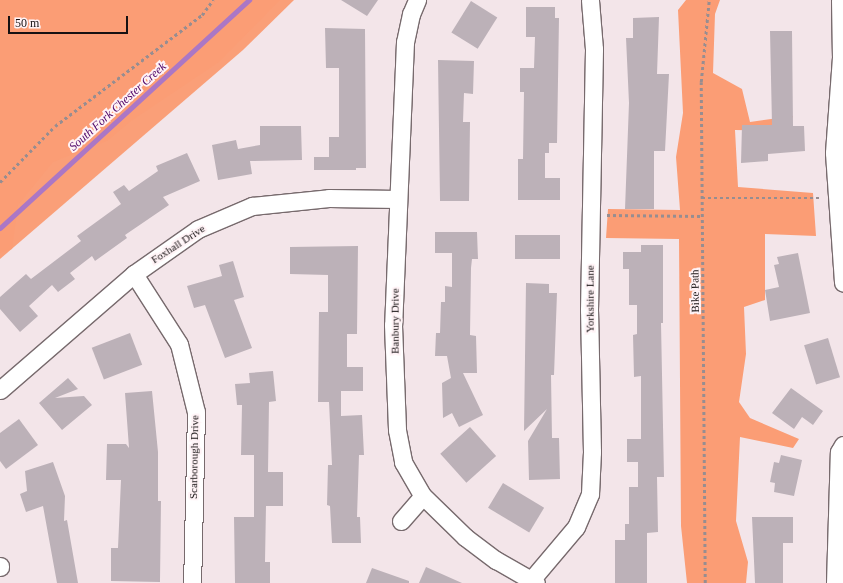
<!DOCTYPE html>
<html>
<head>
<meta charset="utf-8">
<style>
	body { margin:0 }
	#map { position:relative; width:843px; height:583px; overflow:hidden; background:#f3e5e9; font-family:Georgia,serif }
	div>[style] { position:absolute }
	.green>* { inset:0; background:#fa9f78 }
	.forest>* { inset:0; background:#fb9d75 }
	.stream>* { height:5px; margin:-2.5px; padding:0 2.5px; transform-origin:2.5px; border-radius:2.5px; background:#ab77c5 }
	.building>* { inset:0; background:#bcb1b8; transform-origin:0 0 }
	.path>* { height:2.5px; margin-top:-1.25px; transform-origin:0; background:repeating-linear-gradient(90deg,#978d90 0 3px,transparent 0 6px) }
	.roads { filter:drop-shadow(1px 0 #776a6d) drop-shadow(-1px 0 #776a6d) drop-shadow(0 1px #776a6d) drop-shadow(0 -1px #776a6d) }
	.street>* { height:17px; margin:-8.5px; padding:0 8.5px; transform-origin:8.5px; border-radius:8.5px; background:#fff }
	span { translate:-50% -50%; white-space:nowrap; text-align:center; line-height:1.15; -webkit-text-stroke:4px #fff3f6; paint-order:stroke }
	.street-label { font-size:11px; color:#161112 }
	.water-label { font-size:12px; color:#4d0367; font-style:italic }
	.scale { position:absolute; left:8px; top:16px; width:120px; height:18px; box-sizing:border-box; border:2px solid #161112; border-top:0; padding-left:5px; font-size:12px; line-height:14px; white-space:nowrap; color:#161112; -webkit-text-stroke:3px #fff3f6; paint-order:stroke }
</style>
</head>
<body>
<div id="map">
	<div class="green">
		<div style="clip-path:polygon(0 0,294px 0,243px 50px,0 259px)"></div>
	</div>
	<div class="forest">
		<div style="clip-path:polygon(0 0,280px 0,219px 62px,131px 121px,107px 141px,53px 162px,18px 205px,12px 249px,0 253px)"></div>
		<div style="clip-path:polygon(686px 0,720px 0,715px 14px,713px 73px,742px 89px,750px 122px,793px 116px,787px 131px,735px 130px,738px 187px,813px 193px,816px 236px,765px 234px,765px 300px,744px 307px,746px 354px,739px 402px,750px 418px,799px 439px,793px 448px,740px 437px,736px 521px,748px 562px,746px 583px,687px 583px,681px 526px,679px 239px,606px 238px,608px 209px,680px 210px,676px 157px,683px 113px,678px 10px)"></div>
	</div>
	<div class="stream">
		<div style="left:0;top:228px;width:338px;rotate:-42.5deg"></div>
	</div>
	<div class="building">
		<div style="clip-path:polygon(341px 0,378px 0,367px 16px)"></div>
		<div style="left:471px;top:1px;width:31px;height:37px;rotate:32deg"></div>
		<div style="clip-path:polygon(526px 7px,555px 7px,555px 18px,559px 18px,557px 143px,549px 143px,549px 153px,545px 153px,545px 178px,560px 178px,560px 200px,518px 200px,518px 159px,523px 159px,524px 92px,520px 92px,520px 68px,534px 68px,535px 37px,526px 37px)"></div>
		<div style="clip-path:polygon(659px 17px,657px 74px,669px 74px,665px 151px,654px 151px,654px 209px,625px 209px,629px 103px,626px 38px,633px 38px,633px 18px)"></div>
		<div style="clip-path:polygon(325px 28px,365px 29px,366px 168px,356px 168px,356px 170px,314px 170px,314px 157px,329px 157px,329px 137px,339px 137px,339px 68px,326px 68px)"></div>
		<div style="clip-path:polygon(770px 31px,792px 31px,793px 126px,804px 126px,805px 151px,768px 154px,768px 161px,741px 163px,742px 125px,772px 125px)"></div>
		<div style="clip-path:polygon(438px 60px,474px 61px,473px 94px,464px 93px,463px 122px,470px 122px,469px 201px,440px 201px)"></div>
		<div style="clip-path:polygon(260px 126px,301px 126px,302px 160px,250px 161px,252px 174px,218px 180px,212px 145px,236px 140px,238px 149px,260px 145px)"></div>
		<div style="clip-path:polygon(187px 153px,200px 181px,163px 197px,169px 205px,125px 235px,127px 238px,95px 261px,92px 256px,70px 273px,75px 279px,58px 292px,52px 285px,29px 306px,38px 316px,20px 332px,0 309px,0 297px,26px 274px,31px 279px,81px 241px,77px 236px,121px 204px,113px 192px,124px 185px,129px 191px,158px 171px,156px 166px)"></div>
		<div style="clip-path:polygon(435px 232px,477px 232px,478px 259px,472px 259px,471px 268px,470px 335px,476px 336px,477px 373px,463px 373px,483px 415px,459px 427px,452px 413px,443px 418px,442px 383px,451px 378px,447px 356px,435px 356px,436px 333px,440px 333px,441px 302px,445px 302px,445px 286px,452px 287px,452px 253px,435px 253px)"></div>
		<div style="left:515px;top:235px;width:45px;height:24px"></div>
		<div style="clip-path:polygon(641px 245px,663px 245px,663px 323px,661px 323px,664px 477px,657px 477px,658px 532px,647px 533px,647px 583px,615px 583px,615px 540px,625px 540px,625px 524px,629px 524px,629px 487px,638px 487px,638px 462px,627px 462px,627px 439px,641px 439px,641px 376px,634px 377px,633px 335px,637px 334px,637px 305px,629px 305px,629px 269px,623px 269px,623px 252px,641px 252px)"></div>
		<div style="clip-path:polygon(358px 246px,357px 334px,347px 334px,347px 367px,363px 367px,363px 391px,341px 391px,341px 416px,362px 415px,364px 455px,359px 455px,357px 517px,360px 517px,361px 543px,332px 543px,330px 506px,327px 505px,328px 465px,332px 465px,329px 402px,318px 402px,319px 312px,328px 312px,328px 275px,290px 274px,290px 247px)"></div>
		<div style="clip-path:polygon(798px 253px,810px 313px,770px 321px,765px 290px,779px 287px,774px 265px,779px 264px,777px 257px)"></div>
		<div style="clip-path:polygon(233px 261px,244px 297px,234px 300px,252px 348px,225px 358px,205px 305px,194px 308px,187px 286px,222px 276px,219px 265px)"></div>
		<div style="clip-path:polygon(526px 283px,549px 284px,549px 293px,557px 293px,554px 375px,551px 375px,552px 438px,559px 438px,560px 479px,529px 480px,528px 441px,547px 409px,524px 431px)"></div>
		<div style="left:130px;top:333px;width:34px;height:41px;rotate:69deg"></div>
		<div style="left:828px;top:338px;width:41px;height:25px;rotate:73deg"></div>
		<div style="clip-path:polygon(273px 371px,276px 401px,269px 402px,268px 472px,283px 472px,283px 506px,266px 506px,265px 562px,270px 562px,270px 583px,235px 583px,234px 517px,254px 517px,254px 455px,241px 455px,242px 405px,237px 405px,235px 384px,250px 383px,249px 373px)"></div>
		<div style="clip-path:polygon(68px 378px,78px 389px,55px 398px,84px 396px,92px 405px,62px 430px,39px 403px)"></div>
		<div style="clip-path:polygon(791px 388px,823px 411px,813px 425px,802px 417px,794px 429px,772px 413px)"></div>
		<div style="clip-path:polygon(152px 391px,158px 452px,158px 501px,161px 501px,160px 582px,111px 581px,111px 548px,118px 548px,121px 480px,106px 480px,107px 444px,126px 444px,129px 448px,125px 393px)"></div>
		<div style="clip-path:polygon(19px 419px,38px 445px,6px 469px,0 461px,0 433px)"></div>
		<div style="left:470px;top:427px;width:39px;height:40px;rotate:48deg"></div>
		<div style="clip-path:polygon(781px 455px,802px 460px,794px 496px,774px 492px,775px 483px,770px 482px,774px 462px,779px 463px)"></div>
		<div style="clip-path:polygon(53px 462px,65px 496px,64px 521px,67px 520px,78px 583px,57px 583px,43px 506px,26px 512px,20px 494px,27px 491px,25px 471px)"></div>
		<div style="left:503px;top:483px;width:48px;height:29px;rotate:31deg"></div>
		<div style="clip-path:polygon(752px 517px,793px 517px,793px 543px,783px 543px,783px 583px,755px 583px)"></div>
		<div style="clip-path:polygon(426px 567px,462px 583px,419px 583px)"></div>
		<div style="clip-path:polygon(372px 568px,409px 581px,409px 583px,366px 583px)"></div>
	</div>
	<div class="path">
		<div style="left:0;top:182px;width:78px;rotate:-45.5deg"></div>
		<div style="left:55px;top:126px;width:184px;rotate:-37.1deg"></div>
		<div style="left:202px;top:15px;width:19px;rotate:-54deg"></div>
		<div style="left:702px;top:198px;width:120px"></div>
		<div style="left:607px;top:215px;width:95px;rotate:0.6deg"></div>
		<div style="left:705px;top:583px;width:501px;rotate:-90.46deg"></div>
		<div style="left:701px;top:82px;width:82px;rotate:-84.4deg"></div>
	</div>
	<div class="roads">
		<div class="street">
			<div style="left:417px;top:0;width:15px;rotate:113deg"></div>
			<div style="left:411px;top:14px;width:29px;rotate:102deg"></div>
			<div style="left:405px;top:42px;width:283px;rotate:92.4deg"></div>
			<div style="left:393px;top:325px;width:105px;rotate:87.8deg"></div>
			<div style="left:397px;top:430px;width:33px;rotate:79deg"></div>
			<div style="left:403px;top:462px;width:39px;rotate:60deg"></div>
			<div style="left:423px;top:496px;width:59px;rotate:44.3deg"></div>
			<div style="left:465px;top:537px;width:39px;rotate:37deg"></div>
			<div style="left:496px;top:560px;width:46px;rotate:29.9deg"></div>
			<div style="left:840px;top:0;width:57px;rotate:89deg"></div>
			<div style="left:841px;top:57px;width:96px;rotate:94.2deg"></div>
			<div style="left:834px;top:153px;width:130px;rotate:86deg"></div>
			<div style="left:134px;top:274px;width:83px;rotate:57.3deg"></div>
			<div style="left:179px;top:344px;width:70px;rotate:76deg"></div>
			<div style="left:196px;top:412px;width:171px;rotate:91.3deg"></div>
			<div style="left:0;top:390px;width:177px;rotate:-40.9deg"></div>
			<div style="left:134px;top:274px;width:78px;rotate:-35.1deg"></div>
			<div style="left:198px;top:229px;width:59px;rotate:-23.1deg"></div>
			<div style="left:252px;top:206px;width:77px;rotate:-5.9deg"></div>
			<div style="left:329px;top:198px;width:69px;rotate:0.8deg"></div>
			<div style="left:401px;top:521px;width:33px;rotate:-49deg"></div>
			<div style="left:0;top:566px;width:1px;rotate:90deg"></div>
			<div style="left:532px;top:579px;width:68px;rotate:-49.8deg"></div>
			<div style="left:576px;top:527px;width:36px;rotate:-67deg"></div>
			<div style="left:590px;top:494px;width:42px;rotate:-87.3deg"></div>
			<div style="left:592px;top:452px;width:142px;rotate:-91.2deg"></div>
			<div style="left:589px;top:310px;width:261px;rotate:-88.9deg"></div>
			<div style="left:594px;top:49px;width:49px;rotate:-94.7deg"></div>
			<div style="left:835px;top:583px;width:131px;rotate:-88.3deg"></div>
			<div style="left:839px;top:452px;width:8px;rotate:-60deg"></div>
		</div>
	</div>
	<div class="street-label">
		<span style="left:178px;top:244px;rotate:-33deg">Foxhall Drive</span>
		<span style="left:695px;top:291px;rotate:-91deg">Bike Path</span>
		<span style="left:590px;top:299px;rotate:-90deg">Yorkshire Lane</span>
		<span style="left:395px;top:321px;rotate:-90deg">Banbury Drive</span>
		<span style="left:194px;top:457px;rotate:-89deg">Scarborough Drive</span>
	</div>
	<div class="water-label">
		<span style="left:118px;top:107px;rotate:-42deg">South Fork Chester Creek</span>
	</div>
	<div class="scale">50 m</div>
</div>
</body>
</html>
